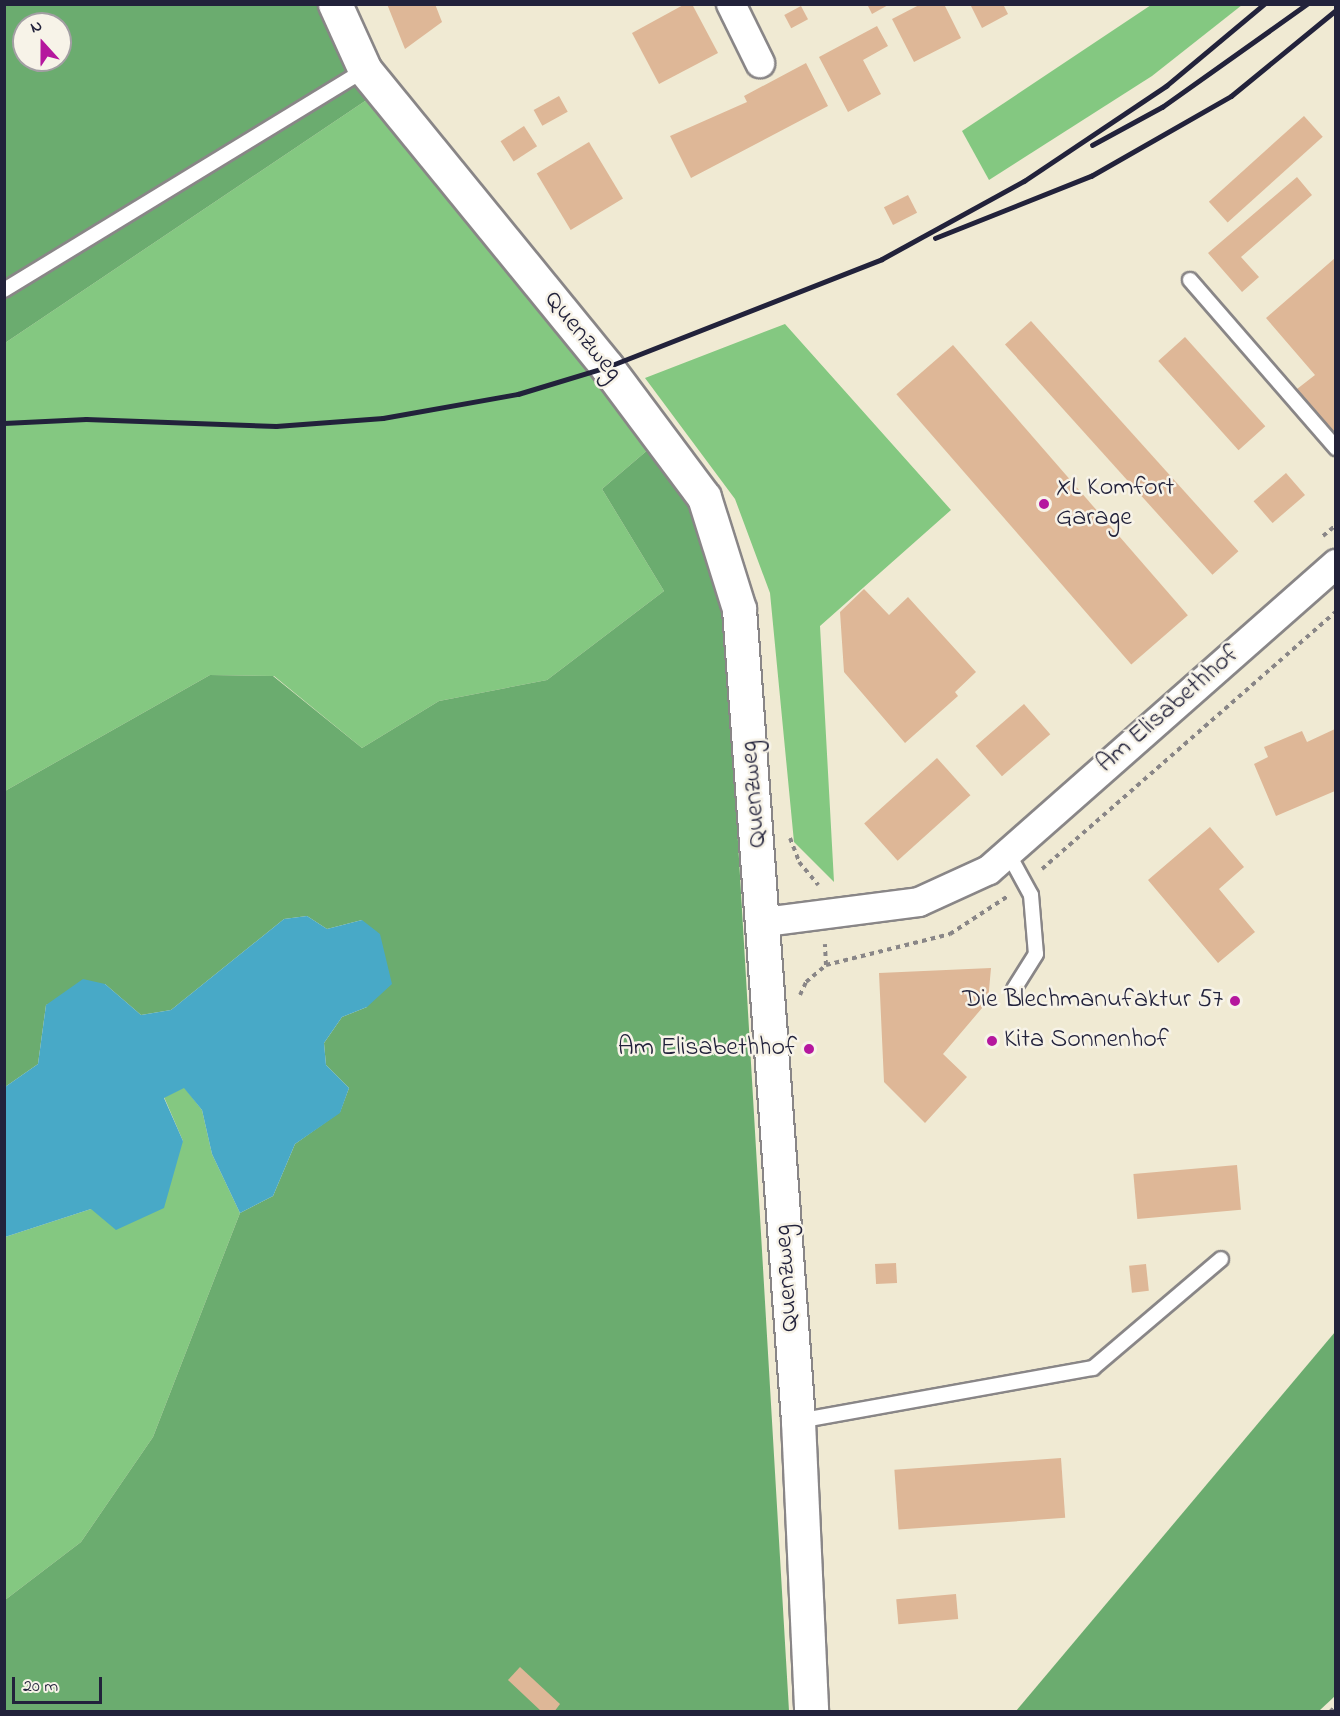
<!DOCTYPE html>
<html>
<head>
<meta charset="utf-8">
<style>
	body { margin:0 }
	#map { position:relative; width:1340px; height:1716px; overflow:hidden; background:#f0ead3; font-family:"Indie Flower",sans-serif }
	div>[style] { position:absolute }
	.green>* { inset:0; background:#84c881 }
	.forest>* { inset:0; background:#6bac6f }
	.water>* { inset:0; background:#48a9c7 }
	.building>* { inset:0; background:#deb797; transform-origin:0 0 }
	.path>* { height:4px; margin-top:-2px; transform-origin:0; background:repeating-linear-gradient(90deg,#898687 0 4.5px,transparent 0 9px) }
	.roads { filter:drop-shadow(2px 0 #898687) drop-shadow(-2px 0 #898687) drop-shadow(0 2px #898687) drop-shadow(0 -2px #898687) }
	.service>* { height:14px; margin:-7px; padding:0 7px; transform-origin:7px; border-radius:7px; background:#fff }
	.minor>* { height:28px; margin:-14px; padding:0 14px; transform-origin:14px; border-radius:14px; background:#fff }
	.tertiary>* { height:33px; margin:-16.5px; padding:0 16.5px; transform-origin:16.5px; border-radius:16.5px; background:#fff }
	.rail>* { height:4.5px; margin:-2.25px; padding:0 2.25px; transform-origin:2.25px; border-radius:2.25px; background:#22223b }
	.dots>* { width:16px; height:16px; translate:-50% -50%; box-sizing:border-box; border:3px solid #f7f3e8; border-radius:50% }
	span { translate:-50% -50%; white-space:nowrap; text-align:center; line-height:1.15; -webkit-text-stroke:5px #f7f3e8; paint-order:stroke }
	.street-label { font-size:26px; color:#22223b }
	.poi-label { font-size:26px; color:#22223b }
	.left { translate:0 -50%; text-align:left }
	.right { translate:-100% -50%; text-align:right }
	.frame { position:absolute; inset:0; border:6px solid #22223b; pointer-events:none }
	.north { position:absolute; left:12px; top:12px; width:60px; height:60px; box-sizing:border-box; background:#f7f3e8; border:2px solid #a29fa3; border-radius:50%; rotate:339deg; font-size:16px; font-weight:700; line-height:24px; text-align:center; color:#22223b }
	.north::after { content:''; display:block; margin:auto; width:21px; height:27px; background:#b5179e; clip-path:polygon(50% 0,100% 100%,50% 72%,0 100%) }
	.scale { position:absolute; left:12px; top:1677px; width:90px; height:27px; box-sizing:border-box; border:3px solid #22223b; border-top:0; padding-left:8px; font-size:18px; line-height:21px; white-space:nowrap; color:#22223b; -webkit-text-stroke:4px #f7f3e8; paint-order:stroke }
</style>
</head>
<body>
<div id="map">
	<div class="green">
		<div style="clip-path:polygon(1151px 5px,1242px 5px,1152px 76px,989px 180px,962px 131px)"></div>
		<div style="clip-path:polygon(371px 97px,650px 448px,602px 489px,664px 591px,547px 680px,439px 701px,362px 748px,274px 676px,210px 675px,5px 791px,5px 343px)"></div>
		<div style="clip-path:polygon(785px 324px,951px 510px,820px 626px,834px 882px,794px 842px,770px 593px,735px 499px,645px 378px)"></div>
		<div style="clip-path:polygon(184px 1087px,202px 1110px,212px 1154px,240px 1213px,153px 1437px,81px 1542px,5px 1600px,5px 1237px,91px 1209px,183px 1141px,164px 1097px)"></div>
	</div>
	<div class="forest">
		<div style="clip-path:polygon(evenodd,5px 5px,318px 5px,371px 97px,5px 343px,5px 5px,24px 24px,60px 24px,60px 60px,24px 60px,24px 24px)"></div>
		<div style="clip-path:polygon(650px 448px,690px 509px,725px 620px,789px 1711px,5px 1711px,5px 1600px,81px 1542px,153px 1437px,240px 1213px,273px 1196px,295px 1144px,340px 1112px,349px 1088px,326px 1065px,324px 1043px,342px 1017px,367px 1007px,362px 920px,327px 929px,307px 916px,284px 919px,171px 1010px,141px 1015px,105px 984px,46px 1005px,38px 1064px,5px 1087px,5px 791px,210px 675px,273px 676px,362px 748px,439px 701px,547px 680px,664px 591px,602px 489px)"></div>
		<div style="clip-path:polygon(1335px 1332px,1335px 1696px,1319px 1711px,1016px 1711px)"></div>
	</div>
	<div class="water">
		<div style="clip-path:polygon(307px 916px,327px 929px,362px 920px,380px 934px,392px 984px,367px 1007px,342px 1017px,324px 1043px,326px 1065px,349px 1088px,340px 1113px,295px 1144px,273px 1196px,240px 1213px,212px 1154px,202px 1110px,184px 1088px,164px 1098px,183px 1141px,164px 1208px,116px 1230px,91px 1209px,5px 1237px,5px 1087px,38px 1064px,46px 1005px,83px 979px,105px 984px,141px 1015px,171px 1010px,284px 919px)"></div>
	</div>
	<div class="building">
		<div style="clip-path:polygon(387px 4px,435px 4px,442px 22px,405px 49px)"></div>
		<div style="clip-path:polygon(685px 4px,692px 4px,718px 53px,659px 84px,632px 33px)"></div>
		<div style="clip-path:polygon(867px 4px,890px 4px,872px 14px)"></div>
		<div style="clip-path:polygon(921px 4px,944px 4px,961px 38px,914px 62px,892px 19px)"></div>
		<div style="clip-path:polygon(970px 4px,1003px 4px,1008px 14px,982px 28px)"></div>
		<div style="left:801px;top:6px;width:15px;height:19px;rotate:62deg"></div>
		<div style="clip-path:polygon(877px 26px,888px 46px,863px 60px,881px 94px,848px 112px,819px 57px)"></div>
		<div style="clip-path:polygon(806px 63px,828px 106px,691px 178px,670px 136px,747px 102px,744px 96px)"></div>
		<div style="left:559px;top:96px;width:18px;height:29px;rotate:61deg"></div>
		<div style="left:1304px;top:116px;width:28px;height:128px;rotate:48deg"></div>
		<div style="left:524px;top:126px;width:24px;height:28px;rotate:57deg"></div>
		<div style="left:589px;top:142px;width:66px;height:61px;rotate:59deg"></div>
		<div style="clip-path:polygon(1297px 177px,1312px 195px,1241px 257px,1259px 277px,1242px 292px,1208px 253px)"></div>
		<div style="left:908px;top:195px;width:20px;height:27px;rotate:63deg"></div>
		<div style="clip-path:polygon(1335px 258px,1335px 435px,1297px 389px,1315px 375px,1266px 318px)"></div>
		<div style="left:1031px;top:321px;width:310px;height:35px;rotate:48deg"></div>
		<div style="left:1185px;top:337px;width:120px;height:36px;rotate:48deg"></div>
		<div style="left:953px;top:345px;width:358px;height:75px;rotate:49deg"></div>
		<div style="left:1286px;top:473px;width:29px;height:43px;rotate:49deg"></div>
		<div style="clip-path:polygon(864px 589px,889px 615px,908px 597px,976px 672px,955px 692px,958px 696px,905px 743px,844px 672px,840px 612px)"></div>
		<div style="left:1024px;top:704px;width:40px;height:64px;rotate:49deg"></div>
		<div style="clip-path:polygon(1335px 729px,1335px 791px,1276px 816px,1254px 764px,1268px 757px,1264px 747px,1302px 731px,1307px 742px)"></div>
		<div style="left:937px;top:758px;width:50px;height:98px;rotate:48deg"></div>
		<div style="clip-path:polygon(1210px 827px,1244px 867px,1219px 889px,1255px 932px,1218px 963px,1148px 880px)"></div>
		<div style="clip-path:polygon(991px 968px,988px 1001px,943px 1054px,967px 1077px,925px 1123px,884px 1082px,879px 973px)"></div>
		<div style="left:1237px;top:1165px;width:45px;height:104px;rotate:85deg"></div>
		<div style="left:896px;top:1263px;width:20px;height:21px;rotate:87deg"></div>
		<div style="left:1146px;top:1264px;width:27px;height:17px;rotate:84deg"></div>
		<div style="left:1061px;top:1458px;width:60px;height:167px;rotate:86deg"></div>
		<div style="left:956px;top:1594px;width:25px;height:60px;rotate:85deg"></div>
		<div style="clip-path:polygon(520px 1667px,560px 1704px,554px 1712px,542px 1712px,508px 1680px)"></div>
	</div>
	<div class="path">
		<div style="left:1323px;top:536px;width:17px;rotate:-40deg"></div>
		<div style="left:790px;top:838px;width:26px;rotate:69deg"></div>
		<div style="left:799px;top:862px;width:30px;rotate:50deg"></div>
		<div style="left:1042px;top:869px;width:390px;rotate:-41.2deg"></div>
		<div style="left:826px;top:965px;width:128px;rotate:-14deg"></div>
		<div style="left:950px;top:934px;width:69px;rotate:-33.2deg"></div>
		<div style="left:800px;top:995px;width:14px;rotate:-65deg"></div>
		<div style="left:806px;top:982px;width:26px;rotate:-40deg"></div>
		<div style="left:826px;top:965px;width:21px;rotate:-93deg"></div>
		<div style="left:1330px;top:1712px;width:8px;rotate:-45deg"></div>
	</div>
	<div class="roads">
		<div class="service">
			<div style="left:1190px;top:280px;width:223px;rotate:49deg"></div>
			<div style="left:4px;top:290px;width:423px;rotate:-31.4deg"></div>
			<div style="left:1008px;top:853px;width:48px;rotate:61.3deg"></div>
			<div style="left:1031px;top:895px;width:59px;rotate:85.2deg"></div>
			<div style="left:1036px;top:954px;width:41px;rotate:122.2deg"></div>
			<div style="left:798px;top:1421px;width:300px;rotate:-10.2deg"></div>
			<div style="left:1093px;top:1368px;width:168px;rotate:-40.4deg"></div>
		</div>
		<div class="minor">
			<div style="left:731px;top:4px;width:66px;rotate:63.8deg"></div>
			<div style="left:765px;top:922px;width:155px;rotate:-7.4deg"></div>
			<div style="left:919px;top:902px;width:77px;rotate:-24.6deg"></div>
			<div style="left:989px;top:870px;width:463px;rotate:-41.4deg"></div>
		</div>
		<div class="tertiary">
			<div style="left:335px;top:4px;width:72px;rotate:65.6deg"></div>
			<div style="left:365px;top:70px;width:383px;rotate:50.8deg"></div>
			<div style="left:607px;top:367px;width:162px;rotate:53.3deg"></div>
			<div style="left:704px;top:497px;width:117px;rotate:72.6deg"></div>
			<div style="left:739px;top:609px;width:814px;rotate:85.84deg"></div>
			<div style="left:798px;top:1421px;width:291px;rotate:87.4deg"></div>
		</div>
	</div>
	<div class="rail">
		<div style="left:1092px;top:145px;width:80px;rotate:-28.5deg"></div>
		<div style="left:1162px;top:107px;width:178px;rotate:-35.4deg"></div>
		<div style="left:935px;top:238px;width:168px;rotate:-21.7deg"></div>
		<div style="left:1091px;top:176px;width:161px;rotate:-29.7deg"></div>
		<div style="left:1231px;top:96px;width:136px;rotate:-39.3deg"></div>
		<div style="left:4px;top:423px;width:82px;rotate:-2.8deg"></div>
		<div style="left:86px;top:419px;width:190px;rotate:2.1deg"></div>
		<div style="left:276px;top:426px;width:107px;rotate:-4.3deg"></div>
		<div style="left:383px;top:418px;width:137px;rotate:-10.1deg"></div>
		<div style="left:518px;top:394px;width:93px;rotate:-16.9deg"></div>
		<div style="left:607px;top:367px;width:295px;rotate:-21.4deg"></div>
		<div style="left:882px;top:259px;width:162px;rotate:-28.8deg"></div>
		<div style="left:1024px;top:181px;width:171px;rotate:-33.8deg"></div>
		<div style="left:1166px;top:86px;width:128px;rotate:-39.9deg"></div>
	</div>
	<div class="dots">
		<div style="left:1044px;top:504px;background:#b5179e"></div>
		<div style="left:1235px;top:1001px;background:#b5179e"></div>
		<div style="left:992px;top:1041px;background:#b5179e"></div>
		<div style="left:809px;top:1049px;background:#b5179e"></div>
	</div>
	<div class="street-label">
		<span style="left:582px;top:337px;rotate:51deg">Quenzweg</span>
		<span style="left:1169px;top:710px;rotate:-41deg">Am Elisabethhof</span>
		<span style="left:755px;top:794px;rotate:-95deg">Quenzweg</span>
		<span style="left:788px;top:1278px;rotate:-94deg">Quenzweg</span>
	</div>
	<div class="poi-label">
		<span class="left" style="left:1056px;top:504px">XL Komfort<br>Garage</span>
		<span class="right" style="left:1223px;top:1001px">Die Blechmanufaktur 57</span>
		<span class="left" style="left:1004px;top:1041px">Kita Sonnenhof</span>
		<span class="right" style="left:797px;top:1049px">Am Elisabethhof</span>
	</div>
	<div class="frame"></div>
	<div class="north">N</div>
	<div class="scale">20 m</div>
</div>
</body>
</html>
